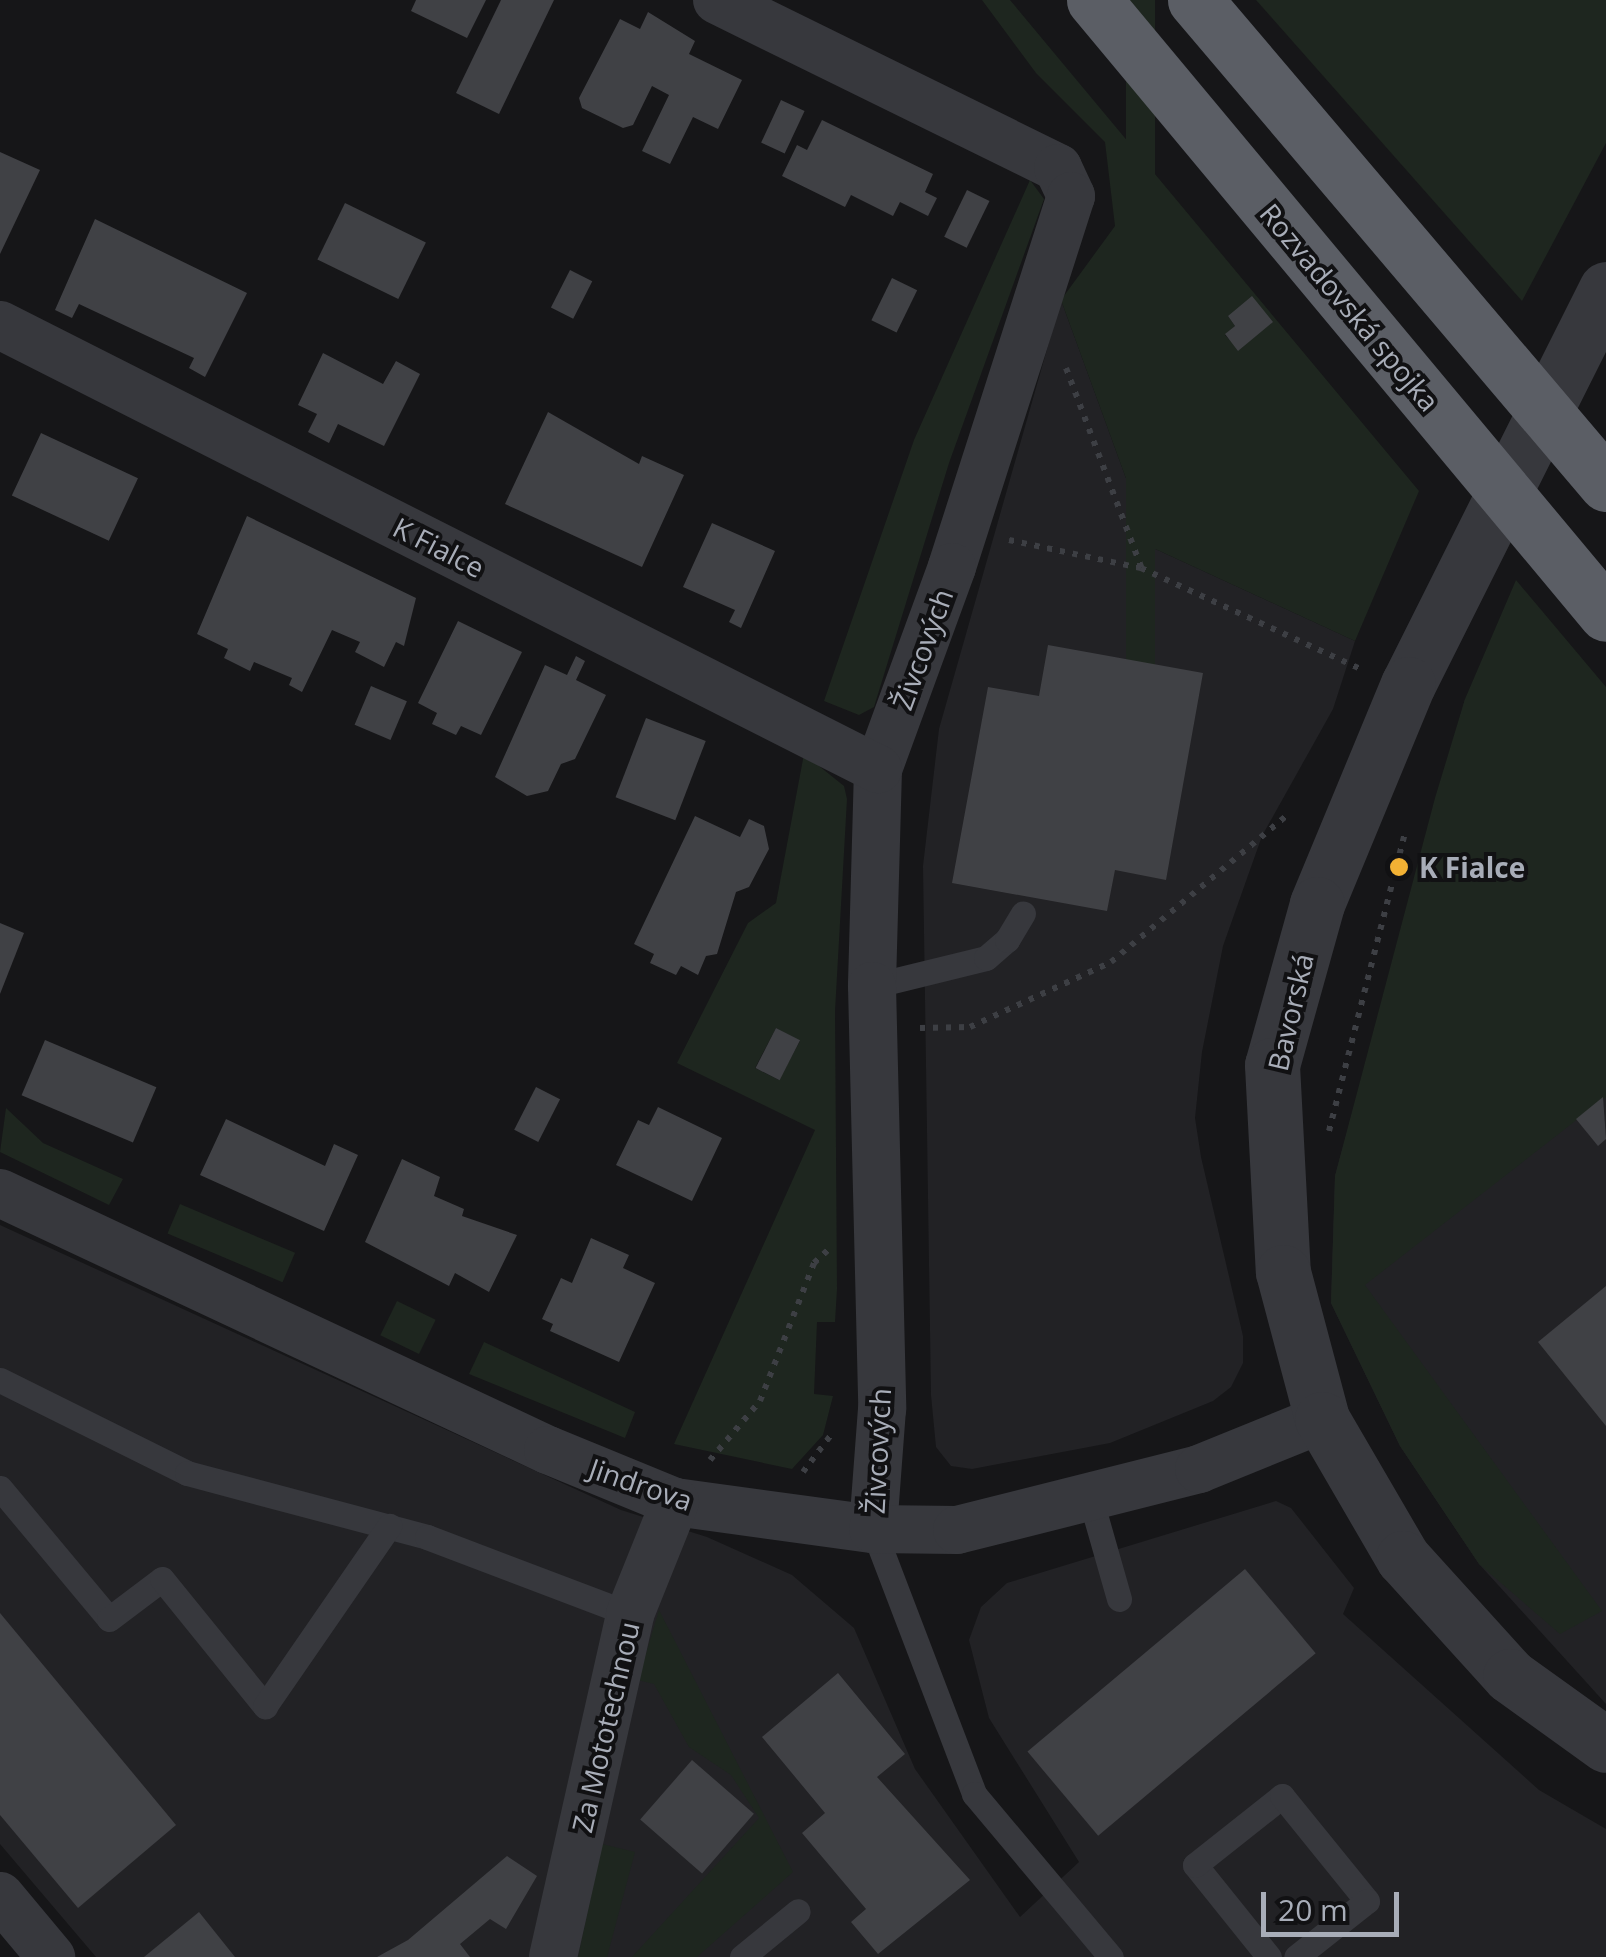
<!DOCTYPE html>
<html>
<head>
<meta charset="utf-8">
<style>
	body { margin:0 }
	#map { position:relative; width:1606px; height:1957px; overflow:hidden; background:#161618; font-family:"Open Sans",sans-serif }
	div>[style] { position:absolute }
	.built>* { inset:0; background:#222225 }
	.green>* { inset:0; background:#1e261f; transform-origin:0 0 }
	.building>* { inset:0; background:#404145; transform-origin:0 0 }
	.path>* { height:6px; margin-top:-3px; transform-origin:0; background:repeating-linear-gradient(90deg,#3d3f44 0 5px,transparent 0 13px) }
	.service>* { height:25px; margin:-12.5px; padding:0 12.5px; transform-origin:12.5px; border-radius:12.5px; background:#37383d }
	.minor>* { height:48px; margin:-24px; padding:0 24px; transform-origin:24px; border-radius:24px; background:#37383d }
	.tertiary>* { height:55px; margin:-27.5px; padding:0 27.5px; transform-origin:27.5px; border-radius:27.5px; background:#37383d }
	.trunk>* { height:55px; margin:-27.5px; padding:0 27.5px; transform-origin:27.5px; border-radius:27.5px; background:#5b5e65 }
	.dots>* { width:28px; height:28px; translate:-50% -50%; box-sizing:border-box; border:5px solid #111113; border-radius:50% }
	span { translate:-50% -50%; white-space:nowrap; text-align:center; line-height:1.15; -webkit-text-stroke:8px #111113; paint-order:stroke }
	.street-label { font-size:28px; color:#a8adb8 }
	.poi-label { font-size:28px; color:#a8adb8; font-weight:700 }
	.left { translate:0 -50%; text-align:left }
	.scale { position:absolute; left:1261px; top:1892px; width:138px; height:45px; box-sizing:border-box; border:5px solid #a8adb8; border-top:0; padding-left:12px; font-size:30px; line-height:35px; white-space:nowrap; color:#a8adb8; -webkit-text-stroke:8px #111113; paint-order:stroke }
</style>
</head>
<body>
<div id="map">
	<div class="built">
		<div style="clip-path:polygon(1061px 300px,1151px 547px,1355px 641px,1333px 709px,1262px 836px,1223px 946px,1202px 1052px,1195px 1118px,1201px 1157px,1243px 1336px,1243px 1363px,1231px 1387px,1213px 1401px,1110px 1443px,972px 1469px,951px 1466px,936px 1447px,931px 1395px,923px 866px,939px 729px)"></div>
		<div style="clip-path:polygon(1465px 699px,1606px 861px,1606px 1704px,1479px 1564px,1400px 1446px,1331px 1303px,1335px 1176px)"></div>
		<div style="clip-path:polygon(0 1225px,621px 1510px,707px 1537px,792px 1575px,854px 1628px,915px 1769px,1020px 1917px,1079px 1862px,989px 1718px,969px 1640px,981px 1607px,1007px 1583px,1276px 1501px,1291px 1508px,1354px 1588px,1343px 1614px,1539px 1790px,1606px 1829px,1606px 1957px,96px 1957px,0 1844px)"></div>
	</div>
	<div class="green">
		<div style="clip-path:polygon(evenodd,982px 0,1010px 0,1419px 491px,1355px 641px,1151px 547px,1061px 300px,1115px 226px,1105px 142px,1036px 73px,982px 0,1228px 316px,1272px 321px,1239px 350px,1225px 335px,1235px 326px,1228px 316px)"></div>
		<div style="left:1126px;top:0;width:29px;height:742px"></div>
		<div style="clip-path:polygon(1256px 0,1606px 0,1606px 143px,1522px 301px)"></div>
		<div style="clip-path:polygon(1030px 180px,1044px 199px,949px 463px,874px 707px,859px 715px,824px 701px,914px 440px)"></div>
		<div style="clip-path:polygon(1516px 580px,1606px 687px,1606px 1097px,1365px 1285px,1602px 1611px,1560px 1634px,1479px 1564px,1400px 1446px,1331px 1303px,1335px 1176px,1435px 798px,1465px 699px)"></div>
		<div style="clip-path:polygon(evenodd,804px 754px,844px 786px,847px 799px,835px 1011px,837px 1289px,835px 1322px,817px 1322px,814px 1394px,833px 1396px,823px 1435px,792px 1469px,674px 1444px,815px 1130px,677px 1063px,748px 923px,776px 903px,804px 754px,776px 1028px,800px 1041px,779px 1080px,755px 1068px,776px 1028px)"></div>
		<div style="clip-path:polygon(6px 1108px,43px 1143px,123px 1179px,109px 1205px,0 1152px)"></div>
		<div style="left:180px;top:1204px;width:125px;height:32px;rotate:23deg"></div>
		<div style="left:397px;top:1301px;width:43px;height:38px;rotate:26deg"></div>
		<div style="clip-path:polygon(484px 1342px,635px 1412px,625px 1438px,469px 1374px)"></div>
		<div style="clip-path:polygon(659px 1610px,793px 1872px,697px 1957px,632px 1957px,759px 1818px,731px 1775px,689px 1747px,654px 1684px,638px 1680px)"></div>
		<div style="clip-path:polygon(602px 1844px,635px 1852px,607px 1957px,578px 1957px)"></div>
	</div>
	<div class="building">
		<div style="clip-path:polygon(416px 0,486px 0,467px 38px,411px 11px)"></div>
		<div style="clip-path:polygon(501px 0,554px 0,499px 114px,456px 93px)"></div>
		<div style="clip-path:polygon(648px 12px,695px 41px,689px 54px,742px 80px,718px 129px,693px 117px,670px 164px,642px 151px,669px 95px,652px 86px,633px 125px,623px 128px,582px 108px,579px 98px,620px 19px,640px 29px)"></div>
		<div style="left:781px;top:100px;width:26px;height:47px;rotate:25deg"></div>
		<div style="clip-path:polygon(822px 120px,933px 174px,925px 192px,937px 198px,928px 216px,900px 202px,893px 216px,851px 195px,845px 207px,782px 176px,797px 145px,807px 150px)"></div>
		<div style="clip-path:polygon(0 152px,40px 170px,0 254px)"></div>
		<div style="left:967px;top:190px;width:25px;height:52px;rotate:26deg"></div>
		<div style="left:345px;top:203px;width:90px;height:63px;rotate:26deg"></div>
		<div style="clip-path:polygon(95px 219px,247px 293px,205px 377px,189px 368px,194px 358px,79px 304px,72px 318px,55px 310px)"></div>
		<div style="left:570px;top:270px;width:25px;height:42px;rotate:27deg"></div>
		<div style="left:892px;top:278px;width:28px;height:47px;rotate:26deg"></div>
		<div style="clip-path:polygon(1252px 296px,1273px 322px,1238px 351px,1225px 334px,1235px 326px,1228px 316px)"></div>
		<div style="clip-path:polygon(323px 353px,383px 384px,396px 361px,420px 374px,384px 446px,338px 424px,329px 443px,308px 432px,317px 414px,298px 405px)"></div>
		<div style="clip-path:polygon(548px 412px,639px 464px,642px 456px,684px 475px,642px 567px,505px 504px)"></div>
		<div style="left:41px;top:433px;width:107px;height:69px;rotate:25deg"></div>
		<div style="clip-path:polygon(247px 516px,416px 598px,404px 646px,396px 642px,384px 667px,355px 652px,360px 642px,332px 630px,302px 692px,289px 685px,292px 678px,254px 662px,250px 671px,224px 658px,228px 649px,197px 634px)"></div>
		<div style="clip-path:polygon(712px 523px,775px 551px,741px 628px,729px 622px,735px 610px,683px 587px)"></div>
		<div style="clip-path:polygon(458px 621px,522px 652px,481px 735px,461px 726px,456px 735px,432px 724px,437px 713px,418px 703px)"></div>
		<div style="clip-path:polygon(1048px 645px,1203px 673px,1166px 880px,1115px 870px,1107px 911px,952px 883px,988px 687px,1039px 696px)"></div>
		<div style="clip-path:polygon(576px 656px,585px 661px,576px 680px,606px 695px,575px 759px,561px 764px,548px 791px,527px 796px,495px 777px,545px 665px,567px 675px)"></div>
		<div style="left:371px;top:686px;width:39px;height:42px;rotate:23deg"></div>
		<div style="left:646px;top:718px;width:64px;height:85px;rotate:21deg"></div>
		<div style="clip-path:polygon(695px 816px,740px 837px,749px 819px,764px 826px,769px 849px,749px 887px,736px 892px,717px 954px,706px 956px,698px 975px,681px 966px,676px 975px,650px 963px,654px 954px,634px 944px)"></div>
		<div style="clip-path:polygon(0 923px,24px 933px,0 994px)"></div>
		<div style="left:776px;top:1028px;width:27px;height:45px;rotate:27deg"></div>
		<div style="left:45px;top:1040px;width:121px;height:60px;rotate:23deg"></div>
		<div style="left:536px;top:1087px;width:27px;height:48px;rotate:27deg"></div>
		<div style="clip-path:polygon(1603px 1097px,1606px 1139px,1598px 1146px,1576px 1119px)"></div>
		<div style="clip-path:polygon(658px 1107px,722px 1138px,692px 1201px,616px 1165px,638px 1120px,649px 1125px)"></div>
		<div style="clip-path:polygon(226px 1119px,325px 1166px,334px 1144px,358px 1155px,324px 1231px,200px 1175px)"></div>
		<div style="clip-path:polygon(402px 1159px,440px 1177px,434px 1196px,464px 1209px,462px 1216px,517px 1235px,489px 1292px,455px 1273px,449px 1286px,365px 1242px)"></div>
		<div style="clip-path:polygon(591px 1238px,629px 1255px,623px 1268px,655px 1283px,619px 1362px,550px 1331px,553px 1324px,542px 1319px,561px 1278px,572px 1283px)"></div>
		<div style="clip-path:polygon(1606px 1286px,1606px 1426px,1538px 1342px)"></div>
		<div style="left:1245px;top:1569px;width:110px;height:284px;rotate:50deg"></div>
		<div style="clip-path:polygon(0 1613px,176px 1825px,78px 1908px,0 1815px)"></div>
		<div style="clip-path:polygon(838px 1673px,905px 1754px,877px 1777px,970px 1880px,878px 1954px,851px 1922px,866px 1909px,802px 1833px,825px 1813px,762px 1737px)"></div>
		<div style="left:692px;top:1760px;width:82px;height:79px;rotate:41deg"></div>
		<div style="clip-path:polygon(507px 1856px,537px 1876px,506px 1929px,490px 1919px,460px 1944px,470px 1957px,377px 1957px,408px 1940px)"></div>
		<div style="clip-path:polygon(199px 1912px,235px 1957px,144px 1957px)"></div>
	</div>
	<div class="path">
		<div style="left:1066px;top:368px;width:213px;rotate:69.3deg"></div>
		<div style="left:1009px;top:540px;width:135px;rotate:12deg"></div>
		<div style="left:1141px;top:568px;width:242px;rotate:24.7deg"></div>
		<div style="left:920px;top:1028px;width:50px;rotate:-1.1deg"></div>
		<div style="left:970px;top:1027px;width:155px;rotate:-24.7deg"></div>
		<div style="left:1111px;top:962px;width:228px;rotate:-39.8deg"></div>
		<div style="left:1329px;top:1131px;width:308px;rotate:-75.7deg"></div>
		<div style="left:710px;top:1460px;width:77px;rotate:-49.7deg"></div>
		<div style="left:760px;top:1401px;width:148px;rotate:-68.6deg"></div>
		<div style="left:814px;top:1263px;width:22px;rotate:-43deg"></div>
		<div style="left:803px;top:1472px;width:46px;rotate:-52.9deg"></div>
	</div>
	<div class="service">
		<div style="left:872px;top:986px;width:117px;rotate:-13.8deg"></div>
		<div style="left:986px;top:958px;width:28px;rotate:-41deg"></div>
		<div style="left:1007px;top:940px;width:31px;rotate:-59deg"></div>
		<div style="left:0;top:1380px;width:209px;rotate:26.4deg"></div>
		<div style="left:187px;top:1473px;width:248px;rotate:14.9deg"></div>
		<div style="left:427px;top:1537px;width:217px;rotate:20.8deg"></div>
		<div style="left:0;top:1488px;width:170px;rotate:50.2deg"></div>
		<div style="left:109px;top:1619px;width:66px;rotate:-37deg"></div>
		<div style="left:162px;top:1579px;width:164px;rotate:51deg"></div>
		<div style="left:265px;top:1706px;width:219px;rotate:-55.4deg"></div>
		<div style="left:1090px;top:1497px;width:106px;rotate:74.1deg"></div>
		<div style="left:873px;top:1529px;width:284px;rotate:69.1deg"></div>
		<div style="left:974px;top:1794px;width:213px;rotate:50deg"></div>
		<div style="left:742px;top:1957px;width:72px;rotate:-39.4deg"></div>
		<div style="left:1269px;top:1957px;width:118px;rotate:-128.8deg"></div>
		<div style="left:1195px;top:1865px;width:111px;rotate:-38.4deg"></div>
		<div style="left:1282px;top:1796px;width:135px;rotate:51deg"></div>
		<div style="left:1367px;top:1901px;width:90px;rotate:141.7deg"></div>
	</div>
	<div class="minor">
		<div style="left:717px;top:0;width:380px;rotate:26.2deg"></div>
		<div style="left:1058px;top:168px;width:31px;rotate:65deg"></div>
		<div style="left:1071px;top:196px;width:390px;rotate:107.8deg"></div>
		<div style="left:952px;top:567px;width:215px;rotate:110.1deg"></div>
		<div style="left:878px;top:769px;width:217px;rotate:91.6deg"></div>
		<div style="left:872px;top:986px;width:423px;rotate:88.6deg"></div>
		<div style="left:882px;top:1409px;width:120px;rotate:94.3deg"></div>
		<div style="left:0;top:325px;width:984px;rotate:26.83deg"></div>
		<div style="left:0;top:1193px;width:605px;rotate:25.13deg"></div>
		<div style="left:548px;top:1450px;width:137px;rotate:22.3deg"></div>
		<div style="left:675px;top:1502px;width:200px;rotate:7.8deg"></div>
		<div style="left:873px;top:1529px;width:84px;rotate:0.7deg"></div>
		<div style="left:957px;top:1530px;width:250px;rotate:-14.1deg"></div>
		<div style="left:1199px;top:1469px;width:133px;rotate:-22.1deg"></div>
		<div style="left:0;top:1896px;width:80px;rotate:50.1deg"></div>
		<div style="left:553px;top:1957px;width:352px;rotate:-77.3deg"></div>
		<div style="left:630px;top:1614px;width:121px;rotate:-68.1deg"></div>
	</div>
	<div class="tertiary">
		<div style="left:1606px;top:289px;width:442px;rotate:116.6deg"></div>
		<div style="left:1408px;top:684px;width:238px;rotate:112.5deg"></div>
		<div style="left:1317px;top:904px;width:167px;rotate:105.6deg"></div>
		<div style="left:1272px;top:1065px;width:207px;rotate:87deg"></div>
		<div style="left:1283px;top:1272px;width:152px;rotate:75.1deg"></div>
		<div style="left:1322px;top:1419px;width:161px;rotate:59.8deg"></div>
		<div style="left:1403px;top:1558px;width:159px;rotate:47.8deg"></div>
		<div style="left:1510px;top:1676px;width:118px;rotate:35.7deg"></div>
	</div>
	<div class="trunk">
		<div style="left:1094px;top:0;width:799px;rotate:50.18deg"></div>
		<div style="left:1195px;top:0;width:635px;rotate:49.66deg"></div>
	</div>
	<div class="dots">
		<div style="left:1399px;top:867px;background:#f2b134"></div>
	</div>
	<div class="street-label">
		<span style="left:1350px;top:307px;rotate:50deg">Rozvadovská spojka</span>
		<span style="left:439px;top:547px;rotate:27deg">K Fialce</span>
		<span style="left:922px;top:649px;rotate:-70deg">Živcových</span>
		<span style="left:1290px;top:1012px;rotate:-77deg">Bavorská</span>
		<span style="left:877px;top:1451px;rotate:-87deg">Živcových</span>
		<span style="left:641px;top:1484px;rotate:19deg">Jindrova</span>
		<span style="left:605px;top:1727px;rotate:-77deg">Za Mototechnou</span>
	</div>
	<div class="poi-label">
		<span class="left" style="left:1419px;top:867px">K Fialce</span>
	</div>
	<div class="scale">20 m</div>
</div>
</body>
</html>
